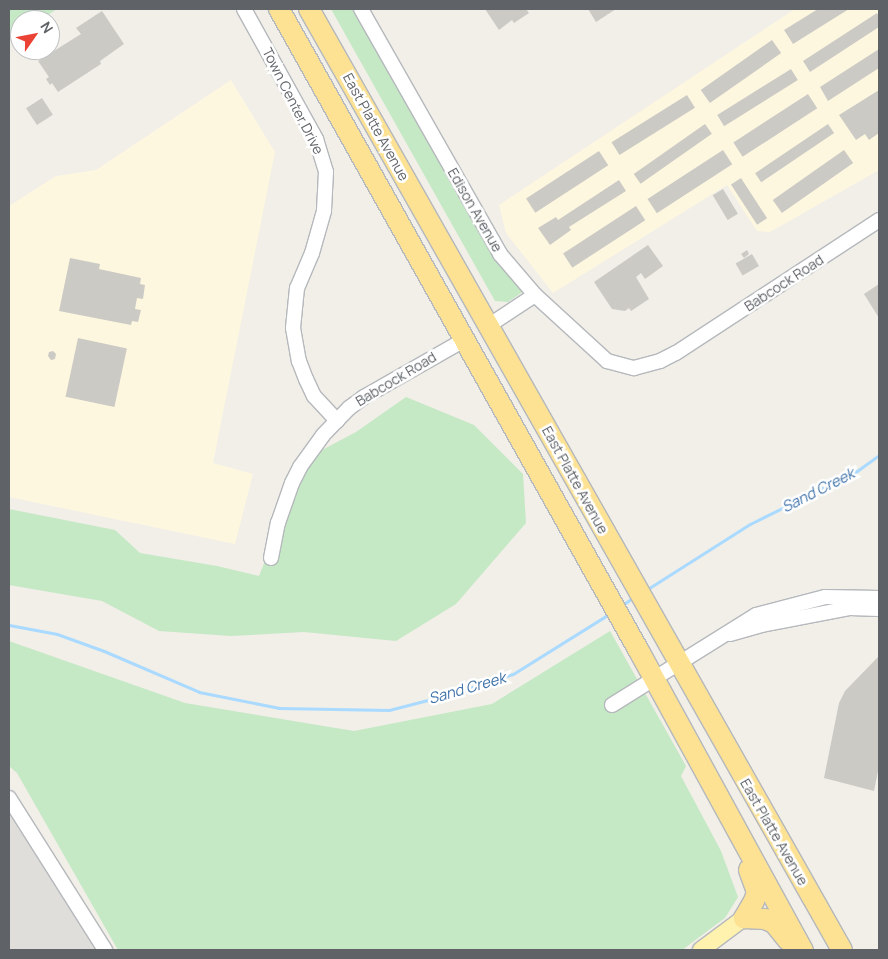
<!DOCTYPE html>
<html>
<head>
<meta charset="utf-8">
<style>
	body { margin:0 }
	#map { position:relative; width:888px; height:959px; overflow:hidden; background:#f1efe8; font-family:Manrope,sans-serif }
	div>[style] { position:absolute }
	.commercial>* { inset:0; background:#fef7e0 }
	.industrial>* { inset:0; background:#e0deda }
	.green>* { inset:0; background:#c5e8c5 }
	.stream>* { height:3px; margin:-1.5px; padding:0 1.5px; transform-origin:1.5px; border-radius:1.5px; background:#aadaff }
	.building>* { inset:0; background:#cccac5; transform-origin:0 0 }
	.roads { filter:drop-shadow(1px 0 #b5b8bc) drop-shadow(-1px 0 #b5b8bc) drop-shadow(0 1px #b5b8bc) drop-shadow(0 -1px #b5b8bc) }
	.minor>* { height:14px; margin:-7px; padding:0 7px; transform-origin:7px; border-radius:7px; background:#fff }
	.major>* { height:16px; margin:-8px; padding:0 8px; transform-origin:8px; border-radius:8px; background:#fff2af }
	.highway>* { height:20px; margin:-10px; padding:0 10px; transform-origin:10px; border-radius:10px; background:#fde293 }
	span { translate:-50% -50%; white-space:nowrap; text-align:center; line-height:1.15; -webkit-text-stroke:5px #fff; paint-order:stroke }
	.street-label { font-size:14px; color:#5f6368 }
	.water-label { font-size:15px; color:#4174aa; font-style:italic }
	.frame { position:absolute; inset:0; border:10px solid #5f6368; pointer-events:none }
	.north { position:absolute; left:10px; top:10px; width:50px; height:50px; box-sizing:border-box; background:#fff; border:1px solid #bfc1c3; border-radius:50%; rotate:57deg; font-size:14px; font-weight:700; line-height:20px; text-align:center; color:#5f6368 }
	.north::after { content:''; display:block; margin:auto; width:18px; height:22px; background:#ea4335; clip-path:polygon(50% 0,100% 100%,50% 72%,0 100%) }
</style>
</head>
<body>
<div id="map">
	<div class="commercial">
		<div style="clip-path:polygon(795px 9px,879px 9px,879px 170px,770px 232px,757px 231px,727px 185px,553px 293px,506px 233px,499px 205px)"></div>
		<div style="clip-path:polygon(231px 80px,275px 152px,213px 463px,253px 474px,235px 544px,9px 497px,9px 206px,56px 176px,96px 170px)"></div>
	</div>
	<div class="industrial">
		<div style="clip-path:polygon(9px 798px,106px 950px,9px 950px)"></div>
	</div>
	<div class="green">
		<div style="clip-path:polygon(9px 9px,57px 9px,40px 20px,20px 20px,20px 33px,9px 40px)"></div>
		<div style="clip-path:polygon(331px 9px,360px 9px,524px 291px,508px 302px,495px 301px)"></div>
		<div style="clip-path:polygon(406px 397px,474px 425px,523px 474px,526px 523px,456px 604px,396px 641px,304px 632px,231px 636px,159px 631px,102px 601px,9px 585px,9px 509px,115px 530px,140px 553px,217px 566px,259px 576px,305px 459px,356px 432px)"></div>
		<div style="clip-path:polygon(610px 631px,686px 766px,681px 776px,721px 851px,738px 897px,725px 918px,682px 950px,118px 950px,17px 773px,9px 766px,9px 641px,185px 703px,354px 731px,492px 704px)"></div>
	</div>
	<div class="stream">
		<div style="left:646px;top:590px;width:123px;rotate:-32.4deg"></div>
		<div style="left:750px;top:524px;width:119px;rotate:-26.4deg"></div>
		<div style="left:857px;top:471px;width:27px;rotate:-36deg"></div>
		<div style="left:621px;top:606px;width:16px;rotate:-35deg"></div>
		<div style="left:9px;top:625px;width:49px;rotate:10.6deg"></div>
		<div style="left:57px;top:634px;width:50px;rotate:19.9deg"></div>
		<div style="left:104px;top:651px;width:103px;rotate:23.3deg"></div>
		<div style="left:199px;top:692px;width:82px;rotate:11.3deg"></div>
		<div style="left:279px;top:708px;width:110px;rotate:1deg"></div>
		<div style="left:389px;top:710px;width:64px;rotate:-14.5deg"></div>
		<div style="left:451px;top:694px;width:65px;rotate:-17.9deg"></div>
		<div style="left:513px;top:674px;width:113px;rotate:-32deg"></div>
	</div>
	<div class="building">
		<div style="clip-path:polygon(485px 9px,526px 9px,529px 13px,514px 23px,512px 20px,499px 30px)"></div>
		<div style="clip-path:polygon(588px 9px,616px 9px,596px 22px)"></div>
		<div style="clip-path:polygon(818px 9px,849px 9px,793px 44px,784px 30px)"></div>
		<div style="clip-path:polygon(102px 11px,124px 44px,100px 61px,101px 64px,58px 92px,52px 83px,50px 85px,46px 79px,49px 77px,38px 61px,81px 34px,76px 28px)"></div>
		<div style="clip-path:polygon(877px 13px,879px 17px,879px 27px,810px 72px,803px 61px)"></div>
		<div style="left:772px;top:40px;width:16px;height:87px;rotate:55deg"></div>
		<div style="clip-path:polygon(879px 49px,879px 68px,828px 101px,820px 87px)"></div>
		<div style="left:791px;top:69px;width:13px;height:87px;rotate:58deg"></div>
		<div style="clip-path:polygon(879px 90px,879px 133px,869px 140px,865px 134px,856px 140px,839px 115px)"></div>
		<div style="left:808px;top:94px;width:17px;height:89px;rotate:57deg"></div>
		<div style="left:687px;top:95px;width:15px;height:89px;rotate:58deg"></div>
		<div style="left:42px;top:98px;width:20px;height:19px;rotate:57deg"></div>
		<div style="left:705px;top:124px;width:12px;height:87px;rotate:55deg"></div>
		<div style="left:828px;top:124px;width:11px;height:88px;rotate:56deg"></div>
		<div style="left:723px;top:150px;width:17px;height:90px;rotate:57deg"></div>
		<div style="left:844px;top:150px;width:16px;height:87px;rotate:55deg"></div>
		<div style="left:599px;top:151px;width:17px;height:87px;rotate:57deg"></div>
		<div style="left:741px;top:178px;width:48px;height:12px;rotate:57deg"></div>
		<div style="clip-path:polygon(619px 180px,626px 191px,569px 227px,571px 230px,550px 245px,538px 228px,556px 217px,558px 220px)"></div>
		<div style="left:723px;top:189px;width:29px;height:12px;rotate:59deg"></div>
		<div style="left:636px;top:206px;width:17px;height:87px;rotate:57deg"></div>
		<div style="clip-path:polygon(648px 245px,663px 266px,645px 279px,641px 273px,636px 277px,649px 299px,631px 311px,629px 308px,625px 311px,612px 309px,594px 282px)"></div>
		<div style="clip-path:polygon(747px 250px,749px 254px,744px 258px,741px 254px)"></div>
		<div style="left:752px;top:254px;width:14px;height:19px;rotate:60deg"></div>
		<div style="clip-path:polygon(70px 258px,100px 264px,99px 269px,141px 278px,140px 284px,145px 285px,143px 299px,137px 298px,135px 309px,141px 310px,138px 322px,132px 321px,131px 325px,59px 311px)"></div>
		<div style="clip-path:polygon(879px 284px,879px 318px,864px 294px)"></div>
		<div style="left:78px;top:338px;width:50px;height:60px;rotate:12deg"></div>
		<div style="clip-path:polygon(53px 351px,56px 354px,55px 359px,51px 360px,48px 356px,49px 352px)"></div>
		<div style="clip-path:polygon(879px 656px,879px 766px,874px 791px,824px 778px,839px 703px,845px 691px)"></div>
	</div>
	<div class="roads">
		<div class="minor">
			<div style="left:244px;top:9px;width:149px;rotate:61deg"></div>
			<div style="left:316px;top:139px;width:34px;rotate:73deg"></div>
			<div style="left:326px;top:172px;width:39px;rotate:93deg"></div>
			<div style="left:324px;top:211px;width:44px;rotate:105.9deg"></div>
			<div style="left:312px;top:253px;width:38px;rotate:113deg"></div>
			<div style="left:297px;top:288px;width:40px;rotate:95.7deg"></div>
			<div style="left:293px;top:328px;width:34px;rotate:80deg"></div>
			<div style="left:299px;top:361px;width:19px;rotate:69deg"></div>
			<div style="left:306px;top:379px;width:19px;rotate:65deg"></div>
			<div style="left:314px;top:396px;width:34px;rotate:47deg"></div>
			<div style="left:361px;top:9px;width:282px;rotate:60.4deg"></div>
			<div style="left:500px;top:254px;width:54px;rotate:49.5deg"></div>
			<div style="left:535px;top:295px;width:98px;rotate:42.5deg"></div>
			<div style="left:607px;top:361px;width:28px;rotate:15deg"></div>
			<div style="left:634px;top:368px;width:27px;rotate:-15deg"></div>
			<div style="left:660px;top:361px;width:18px;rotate:-27deg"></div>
			<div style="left:676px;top:353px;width:243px;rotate:-33.2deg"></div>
			<div style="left:488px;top:326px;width:56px;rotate:-33.4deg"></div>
			<div style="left:271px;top:558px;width:36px;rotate:-79deg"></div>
			<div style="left:278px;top:523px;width:42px;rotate:-70.7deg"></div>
			<div style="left:292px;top:483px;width:18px;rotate:-63deg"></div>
			<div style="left:300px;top:467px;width:39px;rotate:-54deg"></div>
			<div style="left:323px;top:435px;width:37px;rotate:-46deg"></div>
			<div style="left:349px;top:408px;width:19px;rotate:-36deg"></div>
			<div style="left:364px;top:397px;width:115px;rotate:-29.7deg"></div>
			<div style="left:730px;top:634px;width:33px;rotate:-16deg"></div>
			<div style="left:762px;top:625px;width:90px;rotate:-10.9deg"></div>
			<div style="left:850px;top:608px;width:29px;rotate:2deg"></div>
			<div style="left:612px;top:705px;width:170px;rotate:-32deg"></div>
			<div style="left:756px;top:615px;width:71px;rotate:-14.6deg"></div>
			<div style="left:825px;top:597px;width:54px;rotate:1.1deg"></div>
			<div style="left:9px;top:798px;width:180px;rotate:57.7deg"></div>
		</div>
		<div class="major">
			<div style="left:701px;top:950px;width:54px;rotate:-36.7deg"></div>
		</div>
		<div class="highway">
			<div style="left:279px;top:9px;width:736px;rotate:60.72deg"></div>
			<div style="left:639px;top:651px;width:341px;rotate:61.3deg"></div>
			<div style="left:309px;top:9px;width:1081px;rotate:60.47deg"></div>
			<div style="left:749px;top:870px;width:23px;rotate:70deg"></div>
			<div style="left:757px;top:892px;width:9px;rotate:108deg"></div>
			<div style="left:754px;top:901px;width:20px;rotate:120deg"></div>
			<div style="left:744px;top:918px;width:21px;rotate:3deg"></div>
			<div style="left:765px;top:919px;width:10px;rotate:24deg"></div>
			<div style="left:774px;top:923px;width:22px;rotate:51deg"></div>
		</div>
	</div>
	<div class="street-label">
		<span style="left:293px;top:101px;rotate:63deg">Town Center Drive</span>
		<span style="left:376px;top:127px;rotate:61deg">East Platte Avenue</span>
		<span style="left:475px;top:210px;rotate:60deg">Edison Avenue</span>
		<span style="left:784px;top:283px;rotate:-33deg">Babcock Road</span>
		<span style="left:396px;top:379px;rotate:-31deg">Babcock Road</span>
		<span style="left:575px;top:480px;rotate:61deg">East Platte Avenue</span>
		<span style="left:774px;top:832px;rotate:60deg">East Platte Avenue</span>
	</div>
	<div class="water-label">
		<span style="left:818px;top:490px;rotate:-27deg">Sand Creek</span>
		<span style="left:467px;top:688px;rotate:-16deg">Sand Creek</span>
	</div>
	<div class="frame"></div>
	<div class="north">N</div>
</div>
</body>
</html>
